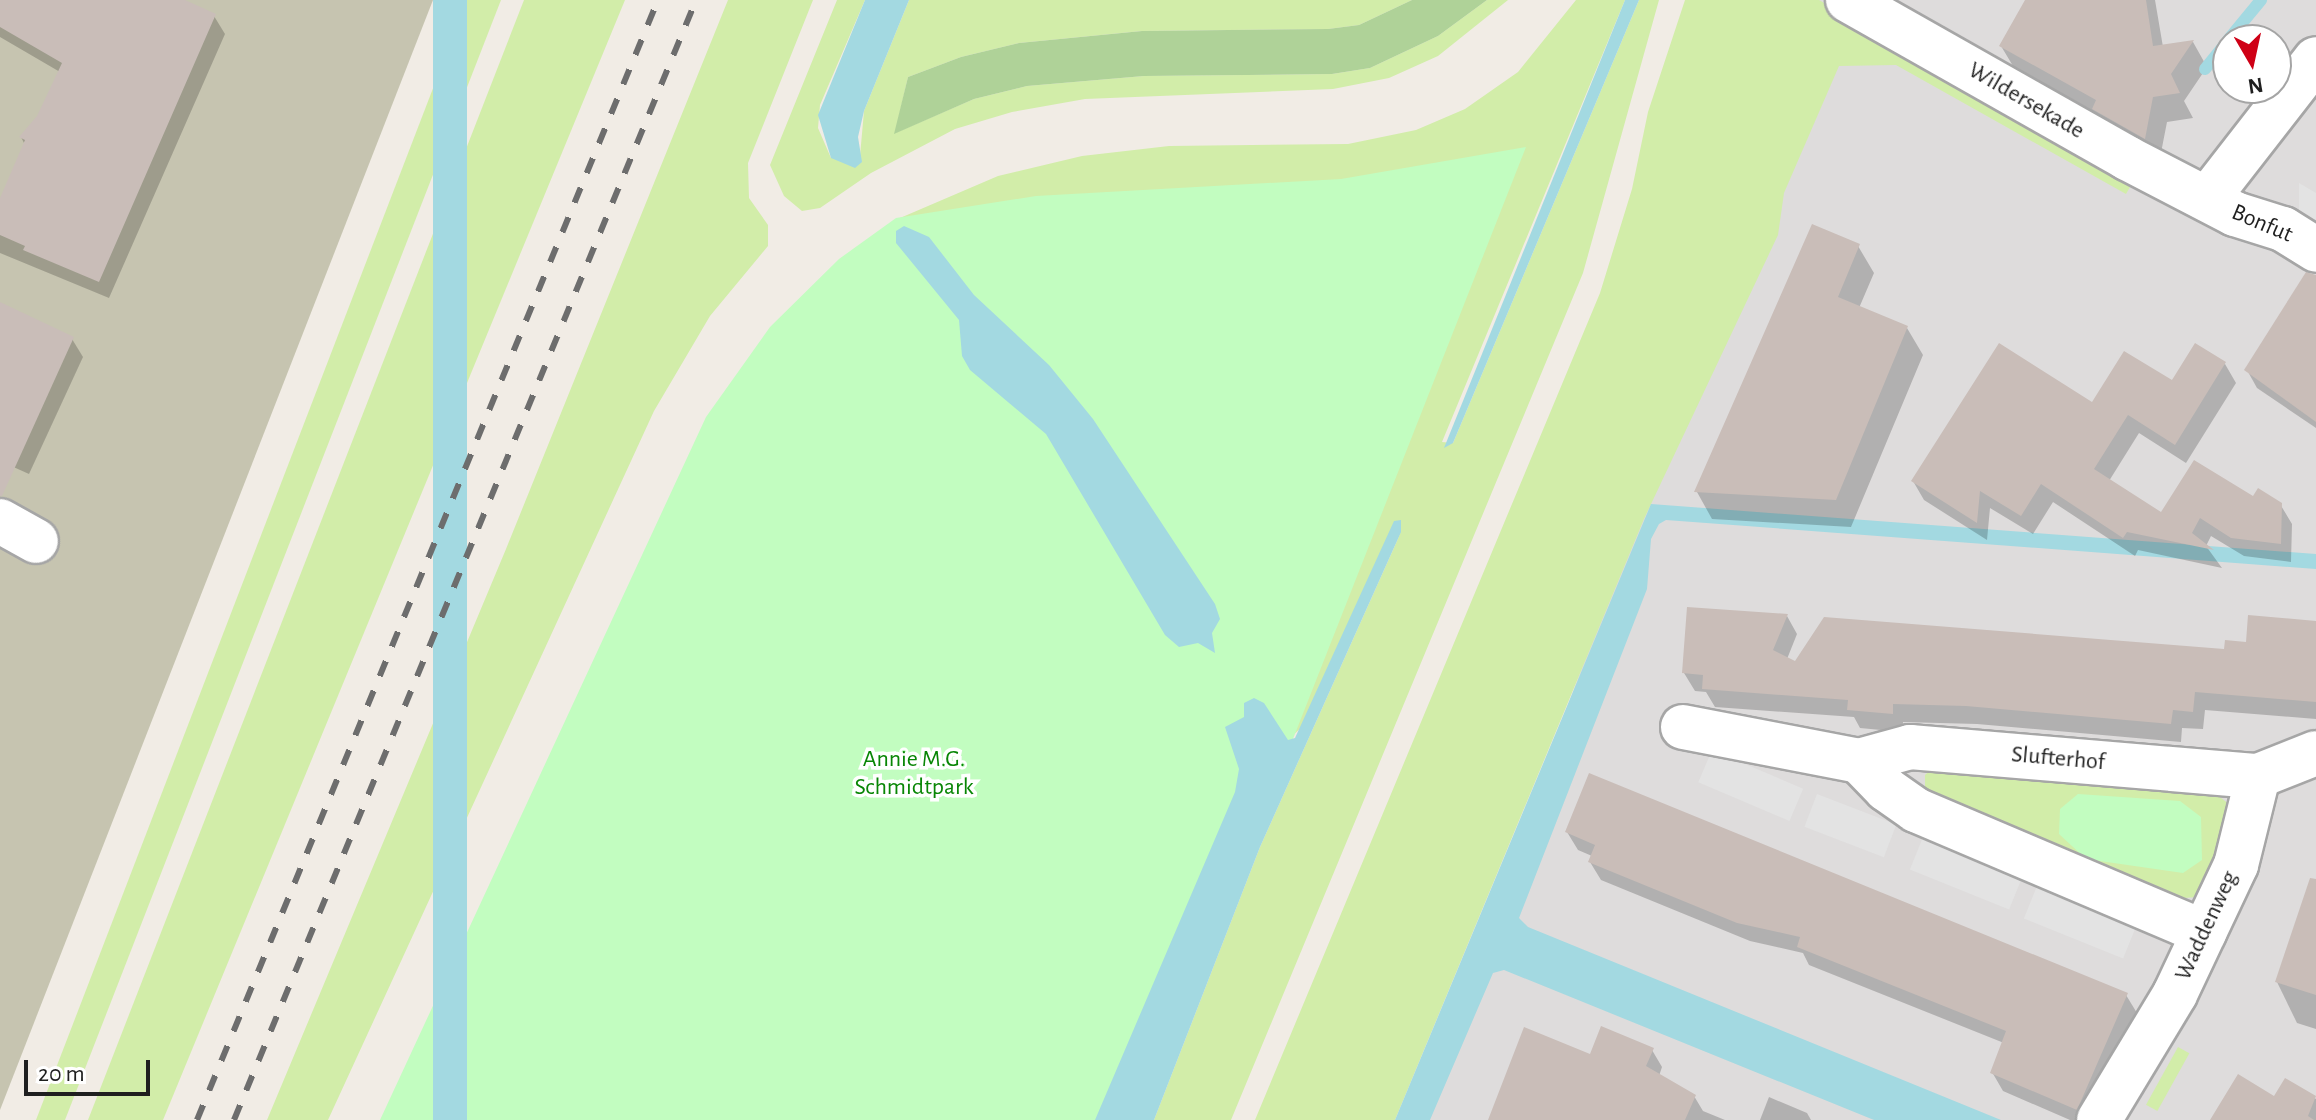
<!DOCTYPE html>
<html>
<head>
<meta charset="utf-8">
<style>
	body { margin:0 }
	#map { position:relative; width:2316px; height:1120px; overflow:hidden; background:#f1ece5; font-family:"Alegreya Sans",sans-serif }
	div>[style] { position:absolute }
	.residential>* { inset:0; background:#dedcdc }
	.construction>* { inset:0; background:#c6c4b0 }
	.grass>* { inset:0; background:#d2eda9; transform-origin:0 0 }
	.forest>* { inset:0; background:#afd298 }
	.park>* { inset:0; background:#c2fdc0 }
	.parking>* { inset:0; background:#e3e3e3; transform-origin:0 0 }
	.water>* { inset:0; background:#a3d9e1; transform-origin:0 0 }
	.shadow>* { inset:0; background:#0003 }
	.stream>* { height:12px; margin:-6px; padding:0 6px; transform-origin:6px; border-radius:6px; background:#a3d9e1 }
	.building>* { inset:0; background:#c9bdb8 }
	.roads { filter:drop-shadow(2px 0 #a6a6a6) drop-shadow(-2px 0 #a6a6a6) drop-shadow(0 2px #a6a6a6) drop-shadow(0 -2px #a6a6a6) }
	.minor>* { height:44px; margin:-22px; padding:0 22px; transform-origin:22px; border-radius:22px; background:#fff }
	.rail>* { height:6px; margin-top:-3px; transform-origin:0; background:repeating-linear-gradient(90deg,#6d6d6d 0 16px,transparent 0 32px) }
	span { translate:-50% -50%; white-space:nowrap; text-align:center; line-height:1.15; -webkit-text-stroke:7px #fff; paint-order:stroke }
	.street-label { font-size:24px; color:#1f1f1f }
	.park-label { font-size:24px; color:#088605 }
	.north { position:absolute; left:2212px; top:24px; width:80px; height:80px; box-sizing:border-box; background:#fff; border:2px solid #a5a5a5; border-radius:50%; rotate:171deg; font-size:22px; font-weight:700; line-height:32px; text-align:center; color:#1f1f1f }
	.north::after { content:''; display:block; margin:auto; width:28px; height:36px; background:#cf0016; clip-path:polygon(50% 0,100% 100%,50% 72%,0 100%) }
	.scale { position:absolute; left:24px; top:1060px; width:126px; height:36px; box-sizing:border-box; border:4px solid #1f1f1f; border-top:0; padding-left:10px; font-size:24px; line-height:28px; white-space:nowrap; color:#1f1f1f; -webkit-text-stroke:6px #fff; paint-order:stroke }
</style>
</head>
<body>
<div id="map">
	<div class="residential">
		<div style="clip-path:polygon(evenodd,1803px 0,2316px 0,2316px 1120px,1415px 1120px,1647px 491px,1803px 0,2228px 40px,2276px 40px,2276px 88px,2228px 88px,2228px 40px)"></div>
	</div>
	<div class="construction">
		<div style="clip-path:polygon(0 0,433px 0,0 1110px)"></div>
	</div>
	<div class="grass">
		<div style="clip-path:polygon(467px 0,501px 0,65px 1120px,36px 1120px)"></div>
		<div style="clip-path:polygon(524px 0,625px 0,163px 1120px,88px 1120px)"></div>
		<div style="clip-path:polygon(728px 0,813px 0,748px 163px,749px 198px,768px 225px,768px 246px,710px 316px,654px 411px,328px 1120px,267px 1120px,506px 549px)"></div>
		<div style="clip-path:polygon(837px 0,865px 0,820px 105px,818px 128px,831px 158px,860px 156px,864px 111px,909px 0,1412px 0,1359px 25px,1328px 29px,1142px 31px,1019px 43px,961px 57px,908px 77px,895px 133px,974px 99px,1027px 86px,1144px 76px,1332px 74px,1370px 68px,1438px 36px,1487px 0,1508px 0,1438px 56px,1389px 78px,1333px 89px,1085px 99px,1012px 112px,955px 129px,871px 173px,820px 208px,802px 211px,784px 196px,770px 165px)"></div>
		<div style="clip-path:polygon(1576px 0,1625px 0,1442px 442px,1453px 443px,1639px 0,1659px 0,1583px 273px,1231px 1120px,1154px 1120px,1260px 847px,1401px 532px,1305px 724px,1288px 740px,900px 218px,998px 176px,1082px 156px,1169px 146px,1348px 144px,1416px 130px,1465px 109px,1518px 72px)"></div>
		<div style="clip-path:polygon(1685px 0,1819px 0,2109px 165px,2130px 187px,2126px 194px,1896px 65px,1839px 66px,1784px 193px,1778px 235px,1644px 519px,1395px 1120px,1255px 1120px,1600px 293px,1632px 189px,1648px 112px)"></div>
		<div style="clip-path:polygon(1934px 767px,2204px 785px,2233px 807px,2230px 827px,2199px 897px,2167px 899px,1925px 792px,1925px 775px)"></div>
		<div style="left:2178px;top:1047px;width:13px;height:66px;rotate:29deg"></div>
	</div>
	<div class="forest">
		<div style="clip-path:polygon(1412px 0,1487px 0,1438px 36px,1370px 68px,1332px 74px,1144px 76px,1027px 86px,974px 99px,894px 134px,908px 77px,961px 57px,1019px 43px,1142px 31px,1328px 29px,1359px 25px)"></div>
	</div>
	<div class="park">
		<div style="clip-path:polygon(1526px 147px,1143px 1120px,380px 1120px,706px 417px,770px 327px,839px 259px,896px 218px,1036px 196px,1341px 179px)"></div>
		<div style="clip-path:polygon(2078px 794px,2180px 801px,2201px 817px,2202px 860px,2183px 873px,2086px 859px,2059px 834px,2060px 809px)"></div>
	</div>
	<div class="parking">
		<div style="clip-path:polygon(2299px 183px,2316px 193px,2316px 228px,2299px 218px)"></div>
		<div style="left:1712px;top:750px;width:99px;height:35px;rotate:23deg"></div>
		<div style="left:1817px;top:794px;width:85px;height:35px;rotate:21deg"></div>
		<div style="left:1923px;top:837px;width:107px;height:35px;rotate:22deg"></div>
		<div style="left:2037px;top:886px;width:107px;height:35px;rotate:22deg"></div>
	</div>
	<div class="water">
		<div style="left:433px;top:0;width:34px;height:1201px"></div>
		<div style="clip-path:polygon(865px 0,909px 0,864px 111px,858px 137px,862px 162px,855px 168px,831px 158px,818px 115px)"></div>
		<div style="clip-path:polygon(1625px 0,1639px 0,1453px 443px,1444px 448px)"></div>
		<div style="clip-path:polygon(904px 226px,929px 237px,974px 295px,1049px 365px,1093px 419px,1215px 604px,1220px 619px,1212px 633px,1215px 653px,1198px 643px,1179px 647px,1165px 635px,1046px 434px,970px 370px,962px 356px,959px 320px,896px 243px,896px 231px)"></div>
		<div style="clip-path:polygon(1651px 504px,2316px 554px,2316px 569px,1666px 520px,1659px 524px,1651px 539px,1647px 589px,1519px 918px,1528px 927px,2001px 1120px,1874px 1120px,1504px 970px,1493px 973px,1430px 1120px,1395px 1120px)"></div>
		<div style="clip-path:polygon(1401px 520px,1401px 532px,1260px 847px,1154px 1120px,1095px 1120px,1235px 792px,1239px 769px,1225px 727px,1244px 717px,1244px 703px,1254px 698px,1264px 703px,1288px 740px,1295px 738px,1394px 521px)"></div>
	</div>
	<div class="shadow">
		<div style="clip-path:polygon(0 0,180px 0,214px 16px,225px 34px,109px 298px,0 253px,0 203px,25px 145px,21px 137px,39px 117px,60px 72px,0 37px)"></div>
		<div style="clip-path:polygon(2027px 0,2155px 0,2163px 47px,2193px 42px,2207px 67px,2184px 101px,2193px 118px,2167px 122px,2159px 163px,2016px 71px,2001px 46px)"></div>
		<div style="clip-path:polygon(1813px 227px,1858px 246px,1874px 273px,1859px 308px,1907px 328px,1923px 355px,1851px 527px,1712px 519px,1697px 492px)"></div>
		<div style="clip-path:polygon(2316px 289px,2316px 428px,2257px 388px,2247px 370px)"></div>
		<div style="clip-path:polygon(0 304px,72px 339px,83px 357px,29px 474px,0 461px)"></div>
		<div style="clip-path:polygon(2225px 364px,2236px 383px,2186px 463px,2139px 433px,2109px 481px,2161px 515px,2254px 499px,2280px 504px,2292px 524px,2291px 562px,2244px 556px,2211px 536px,2206px 546px,2222px 568px,2138px 550px,2135px 556px,2053px 502px,2033px 534px,1990px 508px,1987px 540px,1924px 500px,1913px 481px,2092px 404px)"></div>
		<div style="clip-path:polygon(1787px 616px,1797px 634px,1787px 659px,1796px 664px,2226px 651px,2316px 623px,2316px 719px,2205px 710px,2203px 729px,2182px 728px,2181px 742px,1977px 724px,1903px 722px,1902px 732px,1860px 728px,1854px 717px,1715px 707px,1706px 692px,1695px 691px,1684px 673px)"></div>
		<div style="clip-path:polygon(1567px 832px,2126px 995px,2137px 1013px,2090px 1120px,2070px 1120px,2003px 1091px,1992px 1072px,2004px 1043px,1809px 965px,1803px 953px,1750px 941px,1601px 880px,1590px 862px,1592px 856px,1578px 850px)"></div>
		<div style="clip-path:polygon(2316px 896px,2316px 1029px,2297px 1023px,2277px 982px)"></div>
		<div style="clip-path:polygon(1652px 1050px,1662px 1067px,1659px 1076px,1694px 1096px,1703px 1111px,1725px 1120px,1490px 1120px,1591px 1057px)"></div>
		<div style="clip-path:polygon(2285px 1080px,2316px 1099px,2316px 1120px,2213px 1120px,2274px 1098px)"></div>
		<div style="clip-path:polygon(1769px 1097px,1807px 1113px,1811px 1120px,1760px 1120px)"></div>
	</div>
	<div class="stream">
		<div style="left:2228px;top:40px;width:52px;rotate:-50.5deg"></div>
		<div style="left:2205px;top:69px;width:36px;rotate:-51deg"></div>
	</div>
	<div class="building">
		<div style="clip-path:polygon(0 0,185px 0,216px 14px,99px 282px,23px 250px,25px 246px,0 235px,0 198px,25px 140px,19px 137px,37px 116px,62px 63px,0 27px)"></div>
		<div style="clip-path:polygon(2025px 0,2146px 0,2153px 46px,2194px 40px,2171px 74px,2180px 93px,2153px 97px,2145px 139px,2092px 109px,2096px 100px,1999px 46px)"></div>
		<div style="clip-path:polygon(1812px 224px,1860px 244px,1838px 297px,1908px 326px,1836px 500px,1694px 492px)"></div>
		<div style="clip-path:polygon(2306px 272px,2316px 275px,2316px 422px,2244px 370px)"></div>
		<div style="clip-path:polygon(0 302px,74px 337px,2px 496px,0 496px)"></div>
		<div style="clip-path:polygon(1999px 343px,2092px 402px,2124px 351px,2172px 380px,2195px 343px,2226px 362px,2175px 445px,2128px 415px,2094px 469px,2161px 512px,2194px 460px,2253px 496px,2258px 488px,2282px 503px,2281px 544px,2231px 538px,2200px 518px,2192px 533px,2214px 550px,2127px 532px,2123px 538px,2041px 484px,2021px 516px,1980px 491px,1977px 523px,1911px 481px)"></div>
		<div style="clip-path:polygon(1687px 607px,1788px 614px,1773px 650px,1795px 661px,1824px 617px,2224px 649px,2225px 640px,2246px 642px,2248px 615px,2316px 621px,2316px 702px,2195px 692px,2193px 712px,2173px 710px,2171px 724px,1966px 706px,1893px 704px,1893px 714px,1847px 710px,1848px 700px,1702px 689px,1703px 675px,1682px 673px)"></div>
		<div style="clip-path:polygon(1589px 773px,2128px 993px,2077px 1110px,1990px 1073px,2006px 1031px,1797px 947px,1800px 937px,1737px 923px,1588px 862px,1595px 845px,1565px 832px)"></div>
		<div style="clip-path:polygon(2310px 878px,2316px 879px,2316px 995px,2275px 982px)"></div>
		<div style="clip-path:polygon(1601px 1026px,1654px 1048px,1646px 1066px,1696px 1095px,1685px 1120px,1488px 1120px,1524px 1027px,1590px 1054px)"></div>
		<div style="clip-path:polygon(2238px 1074px,2274px 1096px,2285px 1078px,2316px 1096px,2308px 1116px,2314px 1120px,2210px 1120px)"></div>
	</div>
	<div class="roads">
		<div class="minor">
			<div style="left:1848px;top:0;width:321px;rotate:29.5deg"></div>
			<div style="left:2127px;top:158px;width:122px;rotate:27.4deg"></div>
			<div style="left:2235px;top:214px;width:50px;rotate:17.4deg"></div>
			<div style="left:2283px;top:229px;width:39px;rotate:32deg"></div>
			<div style="left:2207px;top:199px;width:177px;rotate:-52.1deg"></div>
			<div style="left:0;top:521px;width:41px;rotate:29.1deg"></div>
			<div style="left:1683px;top:727px;width:179px;rotate:10.9deg"></div>
			<div style="left:1859px;top:761px;width:53px;rotate:-15.4deg"></div>
			<div style="left:1910px;top:747px;width:349px;rotate:4.8deg"></div>
			<div style="left:1859px;top:761px;width:39px;rotate:46deg"></div>
			<div style="left:1886px;top:789px;width:37px;rotate:35deg"></div>
			<div style="left:1916px;top:810px;width:313px;rotate:23deg"></div>
			<div style="left:2099px;top:1120px;width:147px;rotate:-58.9deg"></div>
			<div style="left:2175px;top:994px;width:143px;rotate:-64.7deg"></div>
			<div style="left:2236px;top:865px;width:92px;rotate:-76.1deg"></div>
			<div style="left:2258px;top:776px;width:62px;rotate:-21.6deg"></div>
		</div>
	</div>
	<div class="rail">
		<div style="left:197px;top:1120px;width:1211px;rotate:-67.63deg"></div>
		<div style="left:234px;top:1120px;width:1212px;rotate:-67.58deg"></div>
	</div>
	<div class="street-label">
		<span style="left:2026px;top:101px;rotate:30deg">Wildersekade</span>
		<span style="left:2262px;top:224px;rotate:23deg">Bonfut</span>
		<span style="left:2058px;top:759px;rotate:5deg">Slufterhof</span>
		<span style="left:2207px;top:926px;rotate:-65deg">Waddenweg</span>
	</div>
	<div class="park-label">
		<span style="left:914px;top:774px">Annie M.G.<br>Schmidtpark</span>
	</div>
	<div class="north">N</div>
	<div class="scale">20 m</div>
</div>
</body>
</html>
